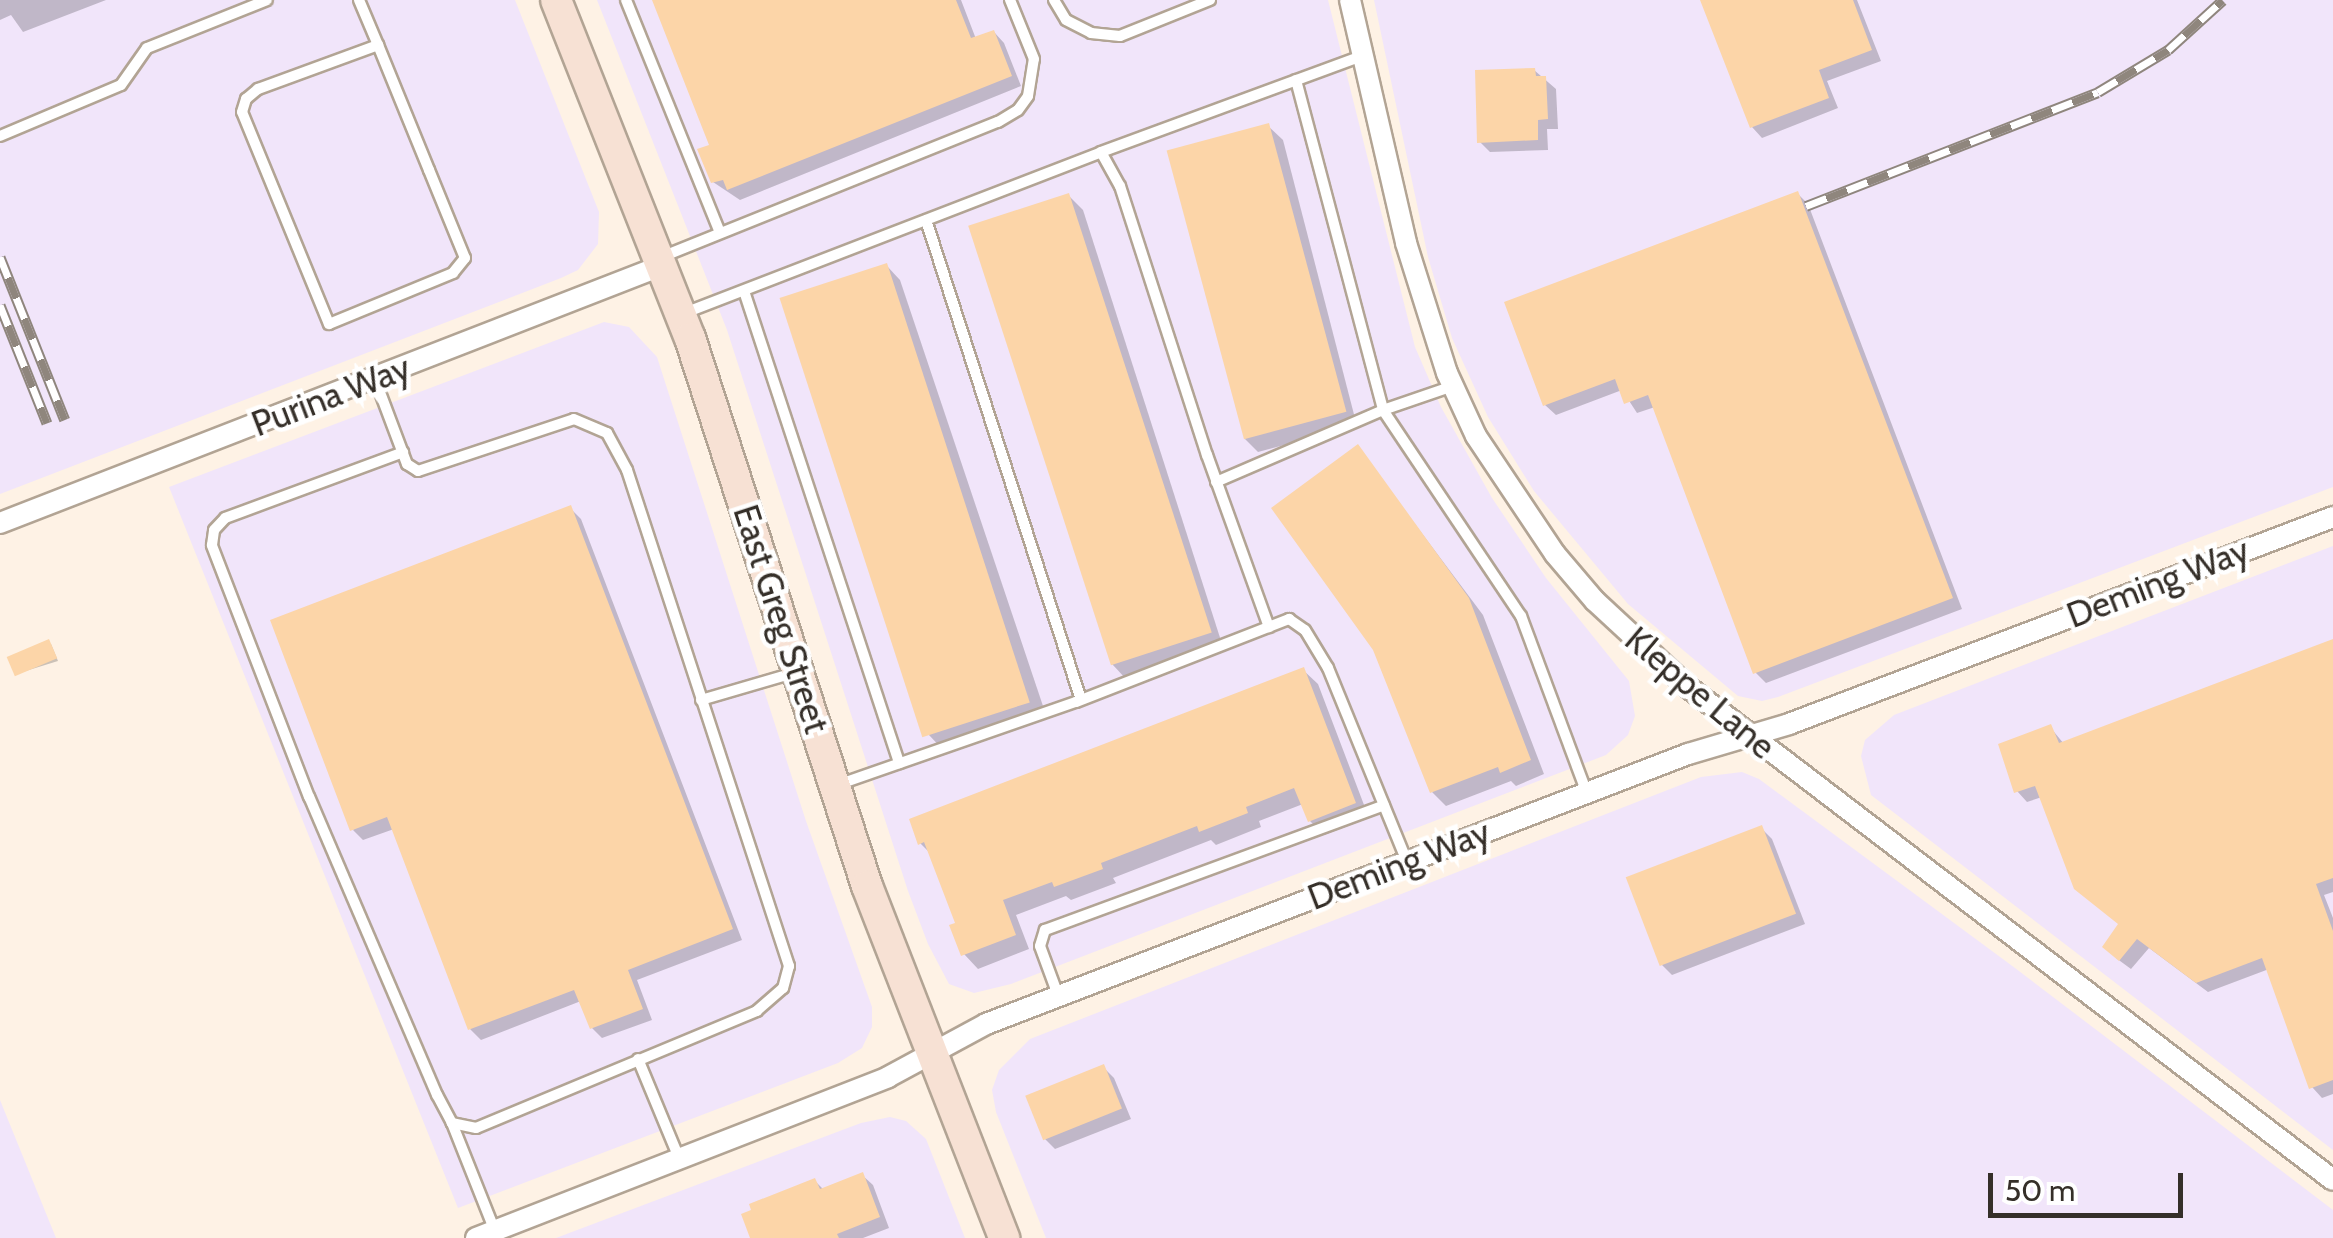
<!DOCTYPE html>
<html>
<head>
<meta charset="utf-8">
<style>
	body { margin:0 }
	#map { position:relative; width:2333px; height:1238px; overflow:hidden; background:#fef2e5; font-family:Cabin,sans-serif }
	div>[style] { position:absolute }
	.industrial>* { inset:0; background:#f1e5fa }
	.shadow>* { inset:0; background:#0003 }
	.building>* { inset:0; background:#fcd5a8; transform-origin:0 0 }
	.roads { filter:drop-shadow(2px 0 #b2a494) drop-shadow(-2px 0 #b2a494) drop-shadow(0 2px #b2a494) drop-shadow(0 -2px #b2a494) }
	.service>* { height:10px; margin:-5px; padding:0 5px; transform-origin:5px; border-radius:5px; background:#fff }
	.minor>* { height:20px; margin:-10px; padding:0 10px; transform-origin:10px; border-radius:10px; background:#fff }
	.secondary>* { height:30px; margin:-15px; padding:0 15px; transform-origin:15px; border-radius:15px; background:#f7e1d4 }
	.rail>* { height:11px; margin-top:-5.5px; transform-origin:0; background:repeating-linear-gradient(90deg,#fff 0 22px,#8f867d 0 44px); box-sizing:border-box; border-block:2px solid #8f867d }
	span { translate:-50% -50%; white-space:nowrap; text-align:center; line-height:1.15; -webkit-text-stroke:9px #fff; paint-order:stroke }
	.street-label { font-size:35px; color:#352f29 }
	.scale { position:absolute; left:1988px; top:1173px; width:195px; height:45px; box-sizing:border-box; border:5px solid #352f29; border-top:0; padding-left:12px; font-size:30px; line-height:35px; white-space:nowrap; color:#352f29; -webkit-text-stroke:8px #fff; paint-order:stroke }
</style>
</head>
<body>
<div id="map">
	<div class="industrial">
		<div style="clip-path:polygon(0 0,515px 0,599px 212px,598px 244px,578px 270px,561px 278px,0 494px)"></div>
		<div style="clip-path:polygon(597px 0,1328px 0,1415px 347px,1441px 407px,1492px 498px,1546px 578px,1629px 681px,1635px 716px,1628px 735px,1606px 755px,1011px 984px,974px 993px,949px 984px,928px 944px,908px 891px,727px 330px)"></div>
		<div style="clip-path:polygon(1374px 0,2333px 0,2333px 487px,1778px 697px,1762px 701px,1738px 696px,1628px 604px,1534px 491px,1488px 417px,1452px 338px,1428px 257px)"></div>
		<div style="clip-path:polygon(604px 322px,629px 327px,657px 357px,806px 821px,872px 1007px,872px 1027px,862px 1048px,838px 1063px,458px 1208px,169px 487px)"></div>
		<div style="clip-path:polygon(2333px 546px,2333px 1150px,1871px 795px,1861px 756px,1865px 740px,1894px 715px)"></div>
		<div style="clip-path:polygon(1742px 772px,1759px 779px,2015px 968px,2333px 1210px,2333px 1238px,1046px 1238px,996px 1112px,992px 1090px,999px 1070px,1030px 1039px,1701px 777px)"></div>
		<div style="clip-path:polygon(0 1100px,56px 1238px,0 1238px)"></div>
		<div style="clip-path:polygon(890px 1117px,906px 1121px,926px 1139px,965px 1238px,556px 1238px,861px 1123px)"></div>
	</div>
	<div class="shadow">
		<div style="clip-path:polygon(0 0,106px 0,23px 32px,11px 15px,0 20px)"></div>
		<div style="clip-path:polygon(655px 0,961px 0,976px 39px,994px 32px,1004px 43px,1021px 86px,740px 200px,713px 182px,713px 146px)"></div>
		<div style="clip-path:polygon(1703px 0,1857px 0,1881px 61px,1827px 81px,1838px 108px,1762px 138px,1752px 127px)"></div>
		<div style="clip-path:polygon(1534px 70px,1556px 89px,1558px 129px,1547px 129px,1548px 150px,1490px 152px,1480px 142px)"></div>
		<div style="clip-path:polygon(1268px 126px,1283px 140px,1357px 426px,1258px 452px,1244px 438px)"></div>
		<div style="clip-path:polygon(1797px 193px,1808px 204px,1962px 609px,1766px 683px,1755px 672px,1655px 407px,1637px 413px,1622px 390px,1556px 415px,1545px 405px)"></div>
		<div style="clip-path:polygon(1069px 196px,1083px 210px,1223px 647px,1126px 679px,1112px 664px)"></div>
		<div style="clip-path:polygon(886px 265px,900px 280px,1046px 715px,943px 750px,929px 735px)"></div>
		<div style="clip-path:polygon(1358px 448px,1483px 615px,1544px 774px,1516px 786px,1511px 781px,1446px 806px,1432px 792px)"></div>
		<div style="clip-path:polygon(570px 508px,581px 519px,742px 940px,637px 980px,652px 1020px,602px 1038px,592px 1028px,581px 1001px,481px 1040px,470px 1029px,394px 829px,363px 840px,353px 830px)"></div>
		<div style="clip-path:polygon(2333px 642px,2333px 892px,2324px 895px,2333px 918px,2333px 1094px,2322px 1098px,2312px 1087px,2269px 969px,2208px 992px,2149px 948px,2131px 969px,2116px 958px,2121px 925px,2042px 797px,2027px 802px,2017px 791px,2050px 727px,2064px 744px)"></div>
		<div style="clip-path:polygon(51px 644px,58px 661px,16px 674px)"></div>
		<div style="clip-path:polygon(1303px 670px,1318px 684px,1369px 818px,1324px 835px,1310px 821px,1303px 804px,1259px 821px,1261px 827px,1216px 845px,1211px 840px,1113px 878px,1116px 883px,1071px 900px,1066px 896px,1016px 915px,1029px 949px,978px 969px,964px 954px,958px 924px,932px 855px,920px 843px)"></div>
		<div style="clip-path:polygon(1761px 828px,1772px 839px,1805px 924px,1672px 975px,1662px 965px)"></div>
		<div style="clip-path:polygon(1103px 1067px,1114px 1078px,1131px 1119px,1055px 1149px,1045px 1139px)"></div>
		<div style="clip-path:polygon(862px 1175px,873px 1185px,889px 1228px,863px 1238px,753px 1238px,815px 1181px,824px 1190px)"></div>
	</div>
	<div class="building">
		<div style="clip-path:polygon(652px 0,956px 0,971px 38px,994px 30px,1012px 76px,727px 190px,723px 180px,711px 183px,697px 149px,709px 145px)"></div>
		<div style="clip-path:polygon(1700px 0,1853px 0,1872px 50px,1819px 70px,1829px 98px,1750px 128px)"></div>
		<div style="clip-path:polygon(1535px 68px,1536px 76px,1546px 76px,1548px 119px,1538px 120px,1538px 140px,1477px 143px,1475px 70px)"></div>
		<div style="left:1269px;top:123px;width:299px;height:106px;rotate:75deg"></div>
		<div style="clip-path:polygon(1798px 191px,1953px 598px,1753px 674px,1648px 395px,1624px 404px,1615px 379px,1543px 406px,1504px 302px)"></div>
		<div style="left:1069px;top:193px;width:462px;height:106px;rotate:72deg"></div>
		<div style="left:887px;top:263px;width:462px;height:113px;rotate:72deg"></div>
		<div style="clip-path:polygon(1358px 444px,1469px 598px,1531px 760px,1500px 773px,1498px 767px,1430px 793px,1373px 650px,1271px 508px)"></div>
		<div style="clip-path:polygon(571px 505px,733px 929px,628px 970px,643px 1009px,590px 1029px,574px 990px,468px 1030px,387px 817px,350px 831px,270px 620px)"></div>
		<div style="left:49px;top:639px;width:21px;height:46px;rotate:67deg"></div>
		<div style="clip-path:polygon(2333px 639px,2333px 878px,2316px 884px,2333px 931px,2333px 1080px,2309px 1089px,2262px 958px,2196px 983px,2137px 939px,2119px 961px,2102px 947px,2118px 924px,2074px 889px,2035px 786px,2014px 793px,1998px 744px,2051px 724px,2059px 743px)"></div>
		<div style="clip-path:polygon(1304px 667px,1356px 803px,1308px 822px,1294px 788px,1246px 807px,1248px 813px,1199px 832px,1197px 826px,1101px 863px,1103px 869px,1054px 887px,1052px 882px,1003px 900px,1016px 935px,961px 956px,949px 925px,955px 923px,924px 842px,918px 845px,909px 819px)"></div>
		<div style="left:1762px;top:825px;width:95px;height:146px;rotate:69deg"></div>
		<div style="left:1104px;top:1064px;width:48px;height:85px;rotate:68deg"></div>
		<div style="clip-path:polygon(863px 1172px,880px 1217px,837px 1234px,839px 1238px,750px 1238px,741px 1214px,751px 1210px,749px 1204px,815px 1178px,820px 1189px)"></div>
	</div>
	<div class="roads">
		<div class="service">
			<div style="left:359px;top:0;width:49px;rotate:67.1deg"></div>
			<div style="left:378px;top:45px;width:135px;rotate:67.8deg"></div>
			<div style="left:429px;top:170px;width:95px;rotate:67.8deg"></div>
			<div style="left:465px;top:258px;width:19px;rotate:129deg"></div>
			<div style="left:453px;top:273px;width:134px;rotate:157.6deg"></div>
			<div style="left:329px;top:324px;width:229px;rotate:-112.3deg"></div>
			<div style="left:242px;top:112px;width:14px;rotate:-73deg"></div>
			<div style="left:246px;top:99px;width:16px;rotate:-40deg"></div>
			<div style="left:258px;top:89px;width:128px;rotate:-20.1deg"></div>
			<div style="left:626px;top:0;width:251px;rotate:68deg"></div>
			<div style="left:1054px;top:0;width:23px;rotate:59deg"></div>
			<div style="left:1066px;top:20px;width:28px;rotate:27deg"></div>
			<div style="left:1091px;top:33px;width:29px;rotate:6deg"></div>
			<div style="left:1120px;top:36px;width:97px;rotate:-21.8deg"></div>
			<div style="left:1296px;top:80px;width:341px;rotate:75.2deg"></div>
			<div style="left:1383px;top:410px;width:248px;rotate:56.2deg"></div>
			<div style="left:1521px;top:616px;width:189px;rotate:69.6deg"></div>
			<div style="left:0;top:136px;width:131px;rotate:-22.9deg"></div>
			<div style="left:121px;top:85px;width:45px;rotate:-54.9deg"></div>
			<div style="left:147px;top:48px;width:129px;rotate:-21.8deg"></div>
			<div style="left:1101px;top:152px;width:278px;rotate:-20.2deg"></div>
			<div style="left:926px;top:220px;width:504px;rotate:72.1deg"></div>
			<div style="left:664px;top:256px;width:360px;rotate:-21.9deg"></div>
			<div style="left:998px;top:122px;width:23px;rotate:-31deg"></div>
			<div style="left:1018px;top:110px;width:17px;rotate:-54deg"></div>
			<div style="left:1028px;top:96px;width:37px;rotate:-81deg"></div>
			<div style="left:1034px;top:59px;width:64px;rotate:-112.1deg"></div>
			<div style="left:744px;top:291px;width:497px;rotate:71.8deg"></div>
			<div style="left:682px;top:314px;width:449px;rotate:-21.1deg"></div>
			<div style="left:1101px;top:152px;width:39px;rotate:61deg"></div>
			<div style="left:1120px;top:186px;width:283px;rotate:72.1deg"></div>
			<div style="left:1207px;top:455px;width:183px;rotate:70.2deg"></div>
			<div style="left:375px;top:379px;width:91px;rotate:69.4deg"></div>
			<div style="left:407px;top:464px;width:13px;rotate:32deg"></div>
			<div style="left:418px;top:471px;width:164px;rotate:-18.4deg"></div>
			<div style="left:574px;top:419px;width:36px;rotate:23deg"></div>
			<div style="left:607px;top:433px;width:42px;rotate:61.6deg"></div>
			<div style="left:627px;top:470px;width:522px;rotate:71.91deg"></div>
			<div style="left:789px;top:966px;width:23px;rotate:105deg"></div>
			<div style="left:783px;top:988px;width:35px;rotate:139deg"></div>
			<div style="left:757px;top:1011px;width:304px;rotate:157.4deg"></div>
			<div style="left:476px;top:1128px;width:25px;rotate:-168deg"></div>
			<div style="left:452px;top:1123px;width:32px;rotate:-118deg"></div>
			<div style="left:437px;top:1095px;width:324px;rotate:-113.2deg"></div>
			<div style="left:309px;top:797px;width:270px;rotate:-111.1deg"></div>
			<div style="left:212px;top:545px;width:15px;rotate:-82deg"></div>
			<div style="left:214px;top:530px;width:16px;rotate:-47deg"></div>
			<div style="left:225px;top:518px;width:190px;rotate:-20.3deg"></div>
			<div style="left:1216px;top:482px;width:182px;rotate:-23.3deg"></div>
			<div style="left:1383px;top:410px;width:74px;rotate:-18.9deg"></div>
			<div style="left:701px;top:700px;width:100px;rotate:-16.3deg"></div>
			<div style="left:840px;top:784px;width:250px;rotate:-19.2deg"></div>
			<div style="left:1076px;top:702px;width:229px;rotate:-21.3deg"></div>
			<div style="left:1289px;top:619px;width:19px;rotate:35deg"></div>
			<div style="left:1305px;top:630px;width:44px;rotate:58.8deg"></div>
			<div style="left:1328px;top:668px;width:209px;rotate:67.8deg"></div>
			<div style="left:1058px;top:995px;width:52px;rotate:-110.2deg"></div>
			<div style="left:1040px;top:946px;width:17px;rotate:-73deg"></div>
			<div style="left:1045px;top:930px;width:361px;rotate:-20.2deg"></div>
			<div style="left:638px;top:1059px;width:107px;rotate:67.5deg"></div>
			<div style="left:452px;top:1123px;width:116px;rotate:68.3deg"></div>
		</div>
		<div class="minor">
			<div style="left:1350px;top:0;width:249px;rotate:77deg"></div>
			<div style="left:1406px;top:243px;width:136px;rotate:72.5deg"></div>
			<div style="left:1447px;top:373px;width:69px;rotate:65.3deg"></div>
			<div style="left:1476px;top:436px;width:142px;rotate:56.2deg"></div>
			<div style="left:1555px;top:554px;width:62px;rotate:49.6deg"></div>
			<div style="left:1595px;top:601px;width:128px;rotate:42.8deg"></div>
			<div style="left:1689px;top:688px;width:810px;rotate:37.38deg"></div>
			<div style="left:0;top:523px;width:709px;rotate:-21.25deg"></div>
			<div style="left:476px;top:1238px;width:442px;rotate:-21.3deg"></div>
			<div style="left:888px;top:1077px;width:111px;rotate:-28.4deg"></div>
			<div style="left:986px;top:1024px;width:752px;rotate:-21.04deg"></div>
			<div style="left:1688px;top:754px;width:105px;rotate:-16.5deg"></div>
			<div style="left:1789px;top:724px;width:582px;rotate:-20.83deg"></div>
		</div>
		<div class="secondary">
			<div style="left:556px;top:0;width:364px;rotate:68.4deg"></div>
			<div style="left:690px;top:338px;width:576px;rotate:72.1deg"></div>
			<div style="left:867px;top:886px;width:378px;rotate:68.7deg"></div>
		</div>
	</div>
	<div class="rail">
		<div style="left:1806px;top:206px;width:313px;rotate:-21.3deg"></div>
		<div style="left:2098px;top:92px;width:82px;rotate:-31deg"></div>
		<div style="left:2168px;top:50px;width:74px;rotate:-42.3deg"></div>
		<div style="left:0;top:257px;width:175px;rotate:68.3deg"></div>
		<div style="left:0;top:305px;width:127px;rotate:68.3deg"></div>
	</div>
	<div class="street-label">
		<span style="left:331px;top:396px;rotate:-21deg">Purina Way</span>
		<span style="left:2158px;top:583px;rotate:-21deg">Deming Way</span>
		<span style="left:781px;top:619px;rotate:72deg">East Greg Street</span>
		<span style="left:1700px;top:693px;rotate:40deg">Kleppe Lane</span>
		<span style="left:1399px;top:865px;rotate:-21deg">Deming Way</span>
	</div>
	<div class="scale">50 m</div>
</div>
</body>
</html>
